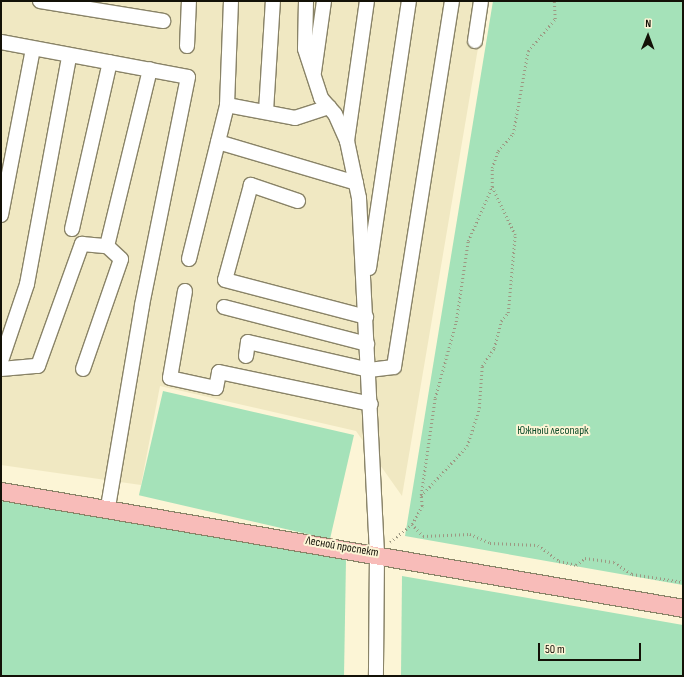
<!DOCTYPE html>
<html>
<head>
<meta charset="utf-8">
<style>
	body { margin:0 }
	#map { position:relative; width:684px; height:677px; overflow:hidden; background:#fcf5d6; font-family:"Sofia Sans Condensed",sans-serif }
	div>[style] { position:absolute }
	.built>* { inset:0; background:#f0e8c2 }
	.green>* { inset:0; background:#a5e2b9; transform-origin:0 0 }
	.path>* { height:2.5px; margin-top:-1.25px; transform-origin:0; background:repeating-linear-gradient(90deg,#9d9882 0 1px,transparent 0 4px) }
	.roads { filter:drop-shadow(1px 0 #898367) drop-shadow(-1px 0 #898367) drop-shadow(0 1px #898367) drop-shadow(0 -1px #898367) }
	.minor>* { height:14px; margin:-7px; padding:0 7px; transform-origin:7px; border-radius:7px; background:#fff }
	.major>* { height:17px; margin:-8.5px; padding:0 8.5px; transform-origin:8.5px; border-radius:8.5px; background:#f8bcb9 }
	span { translate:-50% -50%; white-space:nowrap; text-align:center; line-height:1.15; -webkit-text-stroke:4px #fcf5d6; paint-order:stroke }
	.park-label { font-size:12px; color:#14502f }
	.street-label { font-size:12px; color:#131107 }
	.frame { position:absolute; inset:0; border:2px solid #131107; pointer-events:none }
	.north { position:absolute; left:628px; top:16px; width:40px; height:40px; -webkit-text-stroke:3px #fcf5d6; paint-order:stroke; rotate:1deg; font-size:11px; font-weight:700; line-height:16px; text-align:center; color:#131107 }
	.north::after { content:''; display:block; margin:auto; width:14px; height:18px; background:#131107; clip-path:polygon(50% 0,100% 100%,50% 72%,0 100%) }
	.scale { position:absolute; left:538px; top:643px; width:103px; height:18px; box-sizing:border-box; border:2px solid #131107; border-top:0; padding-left:5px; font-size:12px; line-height:14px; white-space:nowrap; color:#131107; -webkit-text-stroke:3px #fcf5d6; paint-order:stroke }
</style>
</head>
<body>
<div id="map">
	<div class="built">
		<div style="clip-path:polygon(1px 1px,486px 1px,402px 496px,356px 431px,160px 386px,141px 485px,1px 465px)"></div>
	</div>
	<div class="green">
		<div style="clip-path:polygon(493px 1px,683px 1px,683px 585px,405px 536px)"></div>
		<div style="left:163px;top:391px;width:196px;height:107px;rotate:13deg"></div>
		<div style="clip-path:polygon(1px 501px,346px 559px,344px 676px,1px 676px)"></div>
		<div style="clip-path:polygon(402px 576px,683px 625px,683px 676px,401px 676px)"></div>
	</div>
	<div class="path">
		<div style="left:421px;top:495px;width:98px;rotate:-81.8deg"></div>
		<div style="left:435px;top:398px;width:79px;rotate:-74.6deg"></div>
		<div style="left:456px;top:322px;width:82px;rotate:-81.6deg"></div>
		<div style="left:468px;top:241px;width:59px;rotate:-66deg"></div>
		<div style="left:412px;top:524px;width:16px;rotate:47deg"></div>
		<div style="left:423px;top:536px;width:47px;rotate:-2.4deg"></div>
		<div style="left:470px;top:534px;width:22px;rotate:24deg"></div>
		<div style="left:490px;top:543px;width:48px;rotate:2.4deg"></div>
		<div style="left:538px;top:545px;width:26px;rotate:37deg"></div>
		<div style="left:559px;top:561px;width:17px;rotate:13deg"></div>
		<div style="left:576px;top:565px;width:11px;rotate:-38deg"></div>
		<div style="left:585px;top:558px;width:29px;rotate:8deg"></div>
		<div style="left:614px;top:562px;width:22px;rotate:34deg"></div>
		<div style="left:632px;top:574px;width:52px;rotate:8.9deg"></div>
		<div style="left:390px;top:542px;width:28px;rotate:-39deg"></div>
		<div style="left:412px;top:524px;width:21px;rotate:-61deg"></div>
		<div style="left:422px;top:506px;width:10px;rotate:-96deg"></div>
		<div style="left:421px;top:496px;width:68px;rotate:-47.4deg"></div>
		<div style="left:467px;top:446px;width:40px;rotate:-72deg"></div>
		<div style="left:479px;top:408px;width:42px;rotate:-85.9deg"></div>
		<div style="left:482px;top:366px;width:22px;rotate:-56deg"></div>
		<div style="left:494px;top:348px;width:28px;rotate:-75deg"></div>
		<div style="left:501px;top:321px;width:11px;rotate:-49deg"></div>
		<div style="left:508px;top:313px;width:78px;rotate:-84.9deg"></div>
		<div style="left:515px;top:235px;width:53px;rotate:-115.6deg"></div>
		<div style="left:492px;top:187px;width:19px;rotate:-90deg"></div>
		<div style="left:492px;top:168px;width:18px;rotate:-71deg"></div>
		<div style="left:498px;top:151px;width:23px;rotate:-49deg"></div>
		<div style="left:513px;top:134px;width:84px;rotate:-79.8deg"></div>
		<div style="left:528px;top:51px;width:42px;rotate:-49.8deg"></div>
		<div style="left:555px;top:19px;width:18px;rotate:-93deg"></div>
	</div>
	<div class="roads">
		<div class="minor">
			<div style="left:40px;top:1px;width:125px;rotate:9.2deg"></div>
			<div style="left:306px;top:1px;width:48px;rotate:91.2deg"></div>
			<div style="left:305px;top:49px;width:52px;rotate:71.9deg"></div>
			<div style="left:321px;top:98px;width:21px;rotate:49deg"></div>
			<div style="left:335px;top:114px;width:30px;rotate:66deg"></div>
			<div style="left:347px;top:141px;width:58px;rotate:78.1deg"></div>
			<div style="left:359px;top:198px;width:355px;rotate:87.1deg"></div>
			<div style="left:377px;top:553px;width:123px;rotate:90.5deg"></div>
			<div style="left:475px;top:41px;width:40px;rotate:-81.5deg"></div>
			<div style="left:1px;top:42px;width:190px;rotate:10.6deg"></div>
			<div style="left:188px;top:77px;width:234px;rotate:101.4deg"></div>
			<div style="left:142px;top:306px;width:205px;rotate:99.6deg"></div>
			<div style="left:187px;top:46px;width:45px;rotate:-87.5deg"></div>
			<div style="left:314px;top:72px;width:72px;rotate:-82deg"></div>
			<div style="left:227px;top:105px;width:69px;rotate:10.8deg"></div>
			<div style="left:295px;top:118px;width:36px;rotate:-18deg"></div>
			<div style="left:266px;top:111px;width:110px;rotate:-86.4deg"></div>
			<div style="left:347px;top:141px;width:141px;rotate:-81.9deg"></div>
			<div style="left:218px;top:142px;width:144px;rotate:16.5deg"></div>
			<div style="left:298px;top:201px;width:50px;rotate:-161.2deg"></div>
			<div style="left:251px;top:185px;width:98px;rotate:105.3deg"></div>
			<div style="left:225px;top:280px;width:146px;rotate:14.7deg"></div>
			<div style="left:1px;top:215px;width:169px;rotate:-79.1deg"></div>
			<div style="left:72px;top:229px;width:171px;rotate:-77.2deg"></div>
			<div style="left:189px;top:259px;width:159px;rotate:-76.1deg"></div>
			<div style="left:227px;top:105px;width:104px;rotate:-87.8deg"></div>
			<div style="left:369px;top:268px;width:270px;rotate:-81.5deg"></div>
			<div style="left:185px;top:291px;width:88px;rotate:99.8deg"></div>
			<div style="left:170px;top:378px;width:47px;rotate:12.3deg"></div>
			<div style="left:216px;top:388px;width:16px;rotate:-79deg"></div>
			<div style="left:219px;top:372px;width:155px;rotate:11.9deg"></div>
			<div style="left:224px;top:307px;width:148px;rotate:14.5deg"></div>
			<div style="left:246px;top:356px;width:14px;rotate:-82deg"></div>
			<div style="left:248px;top:342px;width:124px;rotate:13deg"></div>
			<div style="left:369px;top:370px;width:25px;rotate:-7deg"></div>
			<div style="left:394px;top:367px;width:371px;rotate:-81deg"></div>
			<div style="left:1px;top:361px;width:81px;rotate:-71.3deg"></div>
			<div style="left:27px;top:284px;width:231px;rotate:-79.5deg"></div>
			<div style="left:1px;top:369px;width:37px;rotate:-5deg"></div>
			<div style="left:38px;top:366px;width:130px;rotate:-70.2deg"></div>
			<div style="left:82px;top:244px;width:25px;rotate:5deg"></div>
			<div style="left:107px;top:246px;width:182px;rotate:-76.3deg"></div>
			<div style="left:83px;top:369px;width:116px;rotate:-70.9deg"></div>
			<div style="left:121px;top:259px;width:19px;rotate:-137deg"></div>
		</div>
		<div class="major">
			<div style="left:1px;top:491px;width:692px;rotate:9.73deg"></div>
		</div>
	</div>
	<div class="park-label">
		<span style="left:553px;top:431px">Южный лесопарк</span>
	</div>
	<div class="street-label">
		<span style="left:342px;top:547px;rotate:10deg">Лесной проспект</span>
	</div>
	<div class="frame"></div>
	<div class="north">N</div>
	<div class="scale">50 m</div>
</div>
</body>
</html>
